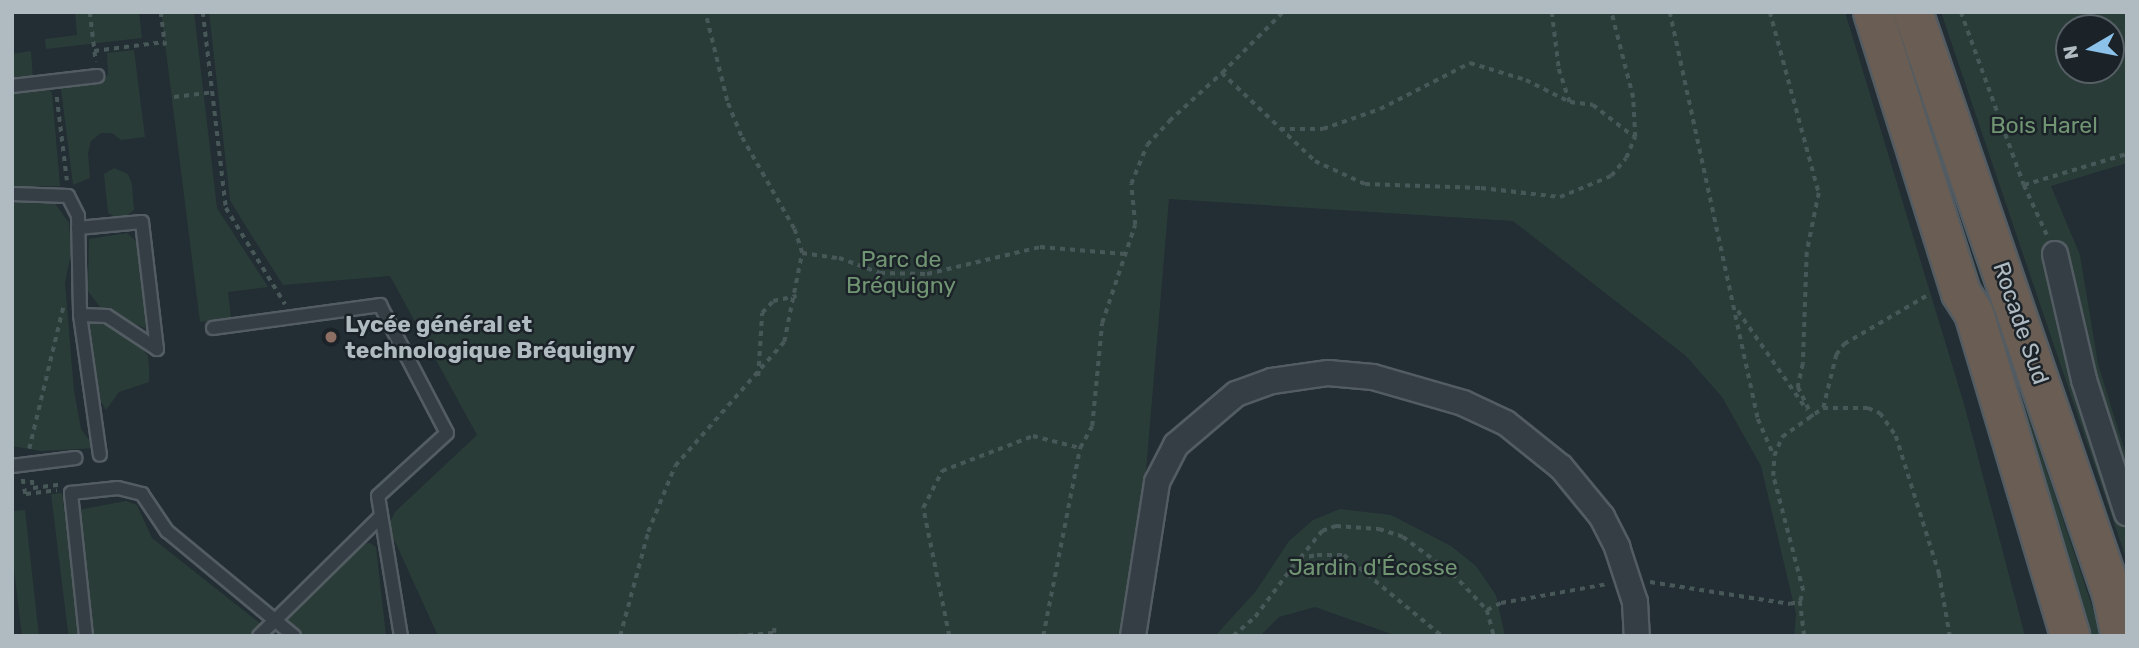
<!DOCTYPE html>
<html>
<head>
<meta charset="utf-8">
<style>
	body { margin:0 }
	#map { position:relative; width:2139px; height:648px; overflow:hidden; background:#222d34; font-family:Rubik,sans-serif }
	div>[style] { position:absolute }
	.green>* { inset:0; background:#2a3c38; transform-origin:0 0 }
	.path>* { height:3.5px; margin-top:-1.75px; transform-origin:0; background:repeating-linear-gradient(90deg,#485858 0 5px,transparent 0 10px) }
	.roads { filter:drop-shadow(2px 0 #535c62) drop-shadow(-2px 0 #535c62) drop-shadow(0 2px #535c62) drop-shadow(0 -2px #535c62) }
	.lane>* { height:12px; margin:-6px; padding:0 6px; transform-origin:6px; border-radius:6px; background:#353e45 }
	.street>* { height:24px; margin:-12px; padding:0 12px; transform-origin:12px; border-radius:12px; background:#353e45 }
	.highway>* { height:38px; margin:-19px; padding:0 19px; transform-origin:19px; border-radius:19px; background:#6a5d53 }
	.dots>* { width:19px; height:19px; translate:-50% -50%; box-sizing:border-box; border:4px solid #1b2329; border-radius:50% }
	span { translate:-50% -50%; white-space:nowrap; text-align:center; line-height:1.15; -webkit-text-stroke:5px #1b2329; paint-order:stroke }
	.park-label { font-size:23px; color:#719573 }
	.street-label { font-size:23px; color:#afbac1 }
	.poi-label { font-size:23px; color:#afbac1; font-weight:700 }
	.left { translate:0 -50%; text-align:left }
	.frame { position:absolute; inset:0; border:14px solid #afbac1; pointer-events:none }
	.north { position:absolute; left:2055px; top:14px; width:70px; height:70px; box-sizing:border-box; background:#1b2329; border:2px solid #565f66; border-radius:50%; rotate:260deg; font-size:19px; font-weight:700; line-height:28px; text-align:center; color:#afbac1 }
	.north::after { content:''; display:block; margin:auto; width:24px; height:32px; background:#8cc1ea; clip-path:polygon(50% 0,100% 100%,50% 72%,0 100%) }
</style>
</head>
<body>
<div id="map">
	<div class="green">
		<div style="clip-path:polygon(75px 12px,139px 12px,142px 38px,46px 49px,45px 39px,77px 35px)"></div>
		<div style="clip-path:polygon(161px 12px,194px 12px,217px 208px,268px 287px,228px 292px,231px 318px,200px 322px)"></div>
		<div style="clip-path:polygon(209px 12px,1845px 12px,1964px 404px,2025px 636px,1794px 636px,1796px 614px,1761px 466px,1722px 397px,1686px 356px,1513px 221px,1169px 199px,1132px 636px,438px 636px,388px 526px,395px 512px,477px 435px,390px 276px,283px 285px,237px 212px,230px 200px)"></div>
		<div style="clip-path:polygon(evenodd,1941px 12px,2127px 12px,2127px 163px,2051px 186px,2080px 255px,2098px 364px,2127px 458px,2127px 561px,1941px 12px,2069px 28px,2111px 28px,2111px 70px,2069px 70px,2069px 28px)"></div>
		<div style="clip-path:polygon(134px 50px,145px 137px,121px 140px,112px 133px,101px 133px,91px 141px,88px 153px,90px 178px,73px 185px,61px 89px,99px 80px,108px 75px,107px 53px)"></div>
		<div style="clip-path:polygon(31px 51px,33px 79px,12px 82px,12px 54px)"></div>
		<div style="clip-path:polygon(43px 86px,52px 92px,60px 186px,12px 187px,12px 90px)"></div>
		<div style="clip-path:polygon(114px 168px,128px 174px,132px 184px,134px 210px,122px 220px,108px 213px,104px 174px)"></div>
		<div style="clip-path:polygon(12px 202px,54px 202px,69px 223px,71px 253px,65px 283px,74px 391px,81px 429px,95px 448px,41px 451px,12px 446px)"></div>
		<div style="clip-path:polygon(127px 233px,138px 243px,146px 329px,100px 307px,88px 291px,89px 239px)"></div>
		<div style="clip-path:polygon(96px 320px,132px 337px,148px 356px,149px 368px,149px 382px,119px 392px,106px 410px,93px 387px,88px 340px,90px 324px)"></div>
		<div style="clip-path:polygon(2010px 363px,2050px 481px,2102px 636px,2086px 636px)"></div>
		<div style="left:62px;top:493px;width:144px;height:11px;rotate:83deg"></div>
		<div style="clip-path:polygon(126px 501px,137px 505px,152px 538px,276px 636px,91px 636px,78px 510px)"></div>
		<div style="clip-path:polygon(1340px 509px,1391px 515px,1451px 546px,1476px 566px,1496px 595px,1505px 636px,1397px 636px,1315px 607px,1279px 617px,1260px 636px,1215px 636px,1256px 591px,1289px 541px,1313px 520px)"></div>
		<div style="clip-path:polygon(25px 510px,39px 636px,22px 636px,12px 552px,12px 511px)"></div>
		<div style="clip-path:polygon(370px 543px,376px 547px,386px 636px,300px 636px,286px 622px,289px 616px,363px 544px)"></div>
	</div>
	<div class="path">
		<div style="left:90px;top:12px;width:50px;rotate:83.2deg"></div>
		<div style="left:161px;top:12px;width:34px;rotate:83deg"></div>
		<div style="left:203px;top:12px;width:197px;rotate:83.3deg"></div>
		<div style="left:226px;top:208px;width:113px;rotate:58.4deg"></div>
		<div style="left:1552px;top:12px;width:57px;rotate:83deg"></div>
		<div style="left:1559px;top:69px;width:35px;rotate:72deg"></div>
		<div style="left:1570px;top:102px;width:23px;rotate:7deg"></div>
		<div style="left:1593px;top:105px;width:51px;rotate:37.8deg"></div>
		<div style="left:1670px;top:12px;width:416px;rotate:77.8deg"></div>
		<div style="left:1758px;top:419px;width:40px;rotate:66.6deg"></div>
		<div style="left:1770px;top:12px;width:188px;rotate:74.9deg"></div>
		<div style="left:1819px;top:193px;width:60px;rotate:101.5deg"></div>
		<div style="left:1807px;top:252px;width:112px;rotate:92deg"></div>
		<div style="left:1803px;top:364px;width:24px;rotate:102deg"></div>
		<div style="left:1798px;top:387px;width:34px;rotate:64deg"></div>
		<div style="left:1961px;top:12px;width:184px;rotate:70deg"></div>
		<div style="left:2024px;top:185px;width:55px;rotate:65.3deg"></div>
		<div style="left:94px;top:51px;width:71px;rotate:-7.3deg"></div>
		<div style="left:1222px;top:73px;width:86px;rotate:-45deg"></div>
		<div style="left:57px;top:97px;width:84px;rotate:83.1deg"></div>
		<div style="left:174px;top:97px;width:38px;rotate:-7deg"></div>
		<div style="left:1280px;top:129px;width:43px"></div>
		<div style="left:1323px;top:129px;width:60px;rotate:-19.3deg"></div>
		<div style="left:1380px;top:109px;width:101px;rotate:-27.1deg"></div>
		<div style="left:1470px;top:63px;width:59px;rotate:16.9deg"></div>
		<div style="left:1526px;top:80px;width:49px;rotate:26.6deg"></div>
		<div style="left:2024px;top:185px;width:108px;rotate:-16.8deg"></div>
		<div style="left:802px;top:253px;width:37px;rotate:8deg"></div>
		<div style="left:839px;top:258px;width:44px;rotate:20.1deg"></div>
		<div style="left:880px;top:273px;width:47px;rotate:1.2deg"></div>
		<div style="left:927px;top:274px;width:116px;rotate:-13.4deg"></div>
		<div style="left:1040px;top:247px;width:85px;rotate:4.7deg"></div>
		<div style="left:1738px;top:311px;width:121px;rotate:55.1deg"></div>
		<div style="left:758px;top:376px;width:63px;rotate:-86.4deg"></div>
		<div style="left:762px;top:313px;width:16px;rotate:-47deg"></div>
		<div style="left:773px;top:301px;width:24px;rotate:-12deg"></div>
		<div style="left:1823px;top:408px;width:45px"></div>
		<div style="left:1868px;top:408px;width:13px;rotate:23deg"></div>
		<div style="left:1880px;top:413px;width:28px;rotate:55deg"></div>
		<div style="left:1896px;top:436px;width:144px;rotate:72.6deg"></div>
		<div style="left:1939px;top:573px;width:64px;rotate:80.1deg"></div>
		<div style="left:29px;top:449px;width:146px;rotate:-76.5deg"></div>
		<div style="left:23px;top:479px;width:18px;rotate:81deg"></div>
		<div style="left:32px;top:480px;width:8px;rotate:83deg"></div>
		<div style="left:33px;top:488px;width:26px;rotate:-7deg"></div>
		<div style="left:26px;top:494px;width:31px;rotate:-7deg"></div>
		<div style="left:1300px;top:558px;width:35px;rotate:-51deg"></div>
		<div style="left:1322px;top:531px;width:15px;rotate:-20deg"></div>
		<div style="left:1336px;top:526px;width:43px;rotate:4deg"></div>
		<div style="left:1379px;top:529px;width:25px;rotate:18deg"></div>
		<div style="left:1403px;top:537px;width:62px;rotate:36.5deg"></div>
		<div style="left:1453px;top:574px;width:50px;rotate:46.6deg"></div>
		<div style="left:1487px;top:610px;width:27px;rotate:75deg"></div>
		<div style="left:1650px;top:582px;width:142px;rotate:8.9deg"></div>
		<div style="left:1790px;top:604px;width:10px;rotate:-17deg"></div>
		<div style="left:1800px;top:601px;width:10px;rotate:-73deg"></div>
		<div style="left:1803px;top:591px;width:119px;rotate:-104.6deg"></div>
		<div style="left:1773px;top:476px;width:20px;rotate:-87deg"></div>
		<div style="left:1774px;top:456px;width:21px;rotate:-67deg"></div>
		<div style="left:1782px;top:437px;width:50px;rotate:-35.3deg"></div>
		<div style="left:1823px;top:408px;width:55px;rotate:-76.2deg"></div>
		<div style="left:1836px;top:355px;width:14px;rotate:-54deg"></div>
		<div style="left:1844px;top:344px;width:95px;rotate:-30.3deg"></div>
		<div style="left:1800px;top:601px;width:35px;rotate:83deg"></div>
		<div style="left:1487px;top:610px;width:16px;rotate:-27deg"></div>
		<div style="left:1501px;top:603px;width:109px;rotate:-10.1deg"></div>
		<div style="left:620px;top:636px;width:108px;rotate:-74.9deg"></div>
		<div style="left:648px;top:532px;width:71px;rotate:-67.8deg"></div>
		<div style="left:675px;top:466px;width:165px;rotate:-48.7deg"></div>
		<div style="left:784px;top:342px;width:91px;rotate:-78.6deg"></div>
		<div style="left:802px;top:253px;width:25px;rotate:-108deg"></div>
		<div style="left:794px;top:229px;width:107px;rotate:-119.7deg"></div>
		<div style="left:741px;top:136px;width:38px;rotate:-112deg"></div>
		<div style="left:727px;top:101px;width:92px;rotate:-103.9deg"></div>
		<div style="left:738px;top:636px;width:36px;rotate:-5deg"></div>
		<div style="left:774px;top:633px;width:8px;rotate:-90deg"></div>
		<div style="left:949px;top:636px;width:131px;rotate:-101.5deg"></div>
		<div style="left:923px;top:508px;width:42px;rotate:-62.8deg"></div>
		<div style="left:942px;top:471px;width:97px;rotate:-21deg"></div>
		<div style="left:1033px;top:436px;width:49px;rotate:14.3deg"></div>
		<div style="left:1043px;top:636px;width:192px;rotate:-78.9deg"></div>
		<div style="left:1080px;top:448px;width:25px;rotate:-61deg"></div>
		<div style="left:1092px;top:426px;width:103px;rotate:-84.5deg"></div>
		<div style="left:1102px;top:323px;width:103px;rotate:-71.4deg"></div>
		<div style="left:1135px;top:225px;width:41px;rotate:-95.6deg"></div>
		<div style="left:1131px;top:184px;width:42px;rotate:-67.7deg"></div>
		<div style="left:1147px;top:145px;width:33px;rotate:-47deg"></div>
		<div style="left:1169px;top:121px;width:72px;rotate:-42.2deg"></div>
		<div style="left:1222px;top:73px;width:128px;rotate:43.4deg"></div>
		<div style="left:1315px;top:161px;width:55px;rotate:24.7deg"></div>
		<div style="left:1365px;top:184px;width:116px;rotate:2deg"></div>
		<div style="left:1481px;top:188px;width:80px;rotate:6.5deg"></div>
		<div style="left:1560px;top:197px;width:55px;rotate:-22.4deg"></div>
		<div style="left:1611px;top:176px;width:23px;rotate:-50deg"></div>
		<div style="left:1626px;top:158px;width:23px;rotate:-67deg"></div>
		<div style="left:1635px;top:137px;width:39px;rotate:-93deg"></div>
		<div style="left:1633px;top:98px;width:89px;rotate:-104.3deg"></div>
		<div style="left:1233px;top:636px;width:29px;rotate:-41deg"></div>
		<div style="left:1255px;top:617px;width:74px;rotate:-53.3deg"></div>
		<div style="left:1299px;top:558px;width:18px;rotate:-9deg"></div>
		<div style="left:1317px;top:555px;width:27px"></div>
		<div style="left:1344px;top:555px;width:127px;rotate:39.6deg"></div>
	</div>
	<div class="roads">
		<div class="lane">
			<div style="left:12px;top:86px;width:86px;rotate:-6.7deg"></div>
			<div style="left:12px;top:194px;width:56px;rotate:2deg"></div>
			<div style="left:68px;top:196px;width:22px;rotate:63deg"></div>
			<div style="left:78px;top:216px;width:99px;rotate:88.8deg"></div>
			<div style="left:80px;top:315px;width:141px;rotate:81.9deg"></div>
			<div style="left:78px;top:228px;width:64px;rotate:-5.4deg"></div>
			<div style="left:142px;top:222px;width:128px;rotate:83.3deg"></div>
			<div style="left:80px;top:315px;width:27px;rotate:2deg"></div>
			<div style="left:107px;top:316px;width:60px;rotate:33.4deg"></div>
			<div style="left:213px;top:328px;width:169px;rotate:-7.8deg"></div>
			<div style="left:380px;top:305px;width:144px;rotate:62.4deg"></div>
			<div style="left:447px;top:433px;width:93px;rotate:137.6deg"></div>
			<div style="left:378px;top:496px;width:142px;rotate:80.7deg"></div>
			<div style="left:12px;top:466px;width:64px;rotate:-7.2deg"></div>
			<div style="left:86px;top:636px;width:144px;rotate:-96deg"></div>
			<div style="left:71px;top:493px;width:47px;rotate:-6.1deg"></div>
			<div style="left:118px;top:488px;width:25px;rotate:14deg"></div>
			<div style="left:142px;top:494px;width:45px;rotate:56deg"></div>
			<div style="left:167px;top:531px;width:165px;rotate:39.6deg"></div>
			<div style="left:259px;top:636px;width:171px;rotate:-44.5deg"></div>
		</div>
		<div class="street">
			<div style="left:2055px;top:254px;width:129px;rotate:77deg"></div>
			<div style="left:2084px;top:380px;width:140px;rotate:72.1deg"></div>
			<div style="left:1133px;top:636px;width:156px;rotate:-81.1deg"></div>
			<div style="left:1157px;top:482px;width:42px;rotate:-62.8deg"></div>
			<div style="left:1176px;top:445px;width:79px;rotate:-40.4deg"></div>
			<div style="left:1236px;top:394px;width:38px;rotate:-20deg"></div>
			<div style="left:1272px;top:381px;width:57px;rotate:-8.1deg"></div>
			<div style="left:1328px;top:373px;width:45px;rotate:5.1deg"></div>
			<div style="left:1373px;top:377px;width:94px;rotate:16.1deg"></div>
			<div style="left:1463px;top:403px;width:47px;rotate:24.9deg"></div>
			<div style="left:1506px;top:423px;width:70px;rotate:38.7deg"></div>
			<div style="left:1561px;top:467px;width:65px;rotate:50.6deg"></div>
			<div style="left:1602px;top:517px;width:34px;rotate:63deg"></div>
			<div style="left:1617px;top:547px;width:58px;rotate:71.9deg"></div>
			<div style="left:1635px;top:602px;width:34px;rotate:87deg"></div>
		</div>
		<div class="highway">
			<div style="left:1873px;top:12px;width:294px;rotate:72.6deg"></div>
			<div style="left:1961px;top:293px;width:24px;rotate:57deg"></div>
			<div style="left:1974px;top:313px;width:337px;rotate:73.4deg"></div>
			<div style="left:1913px;top:12px;width:615px;rotate:71.12deg"></div>
			<div style="left:2112px;top:594px;width:43px;rotate:77.9deg"></div>
		</div>
	</div>
	<div class="dots">
		<div style="left:331px;top:337px;background:#8d6e63"></div>
	</div>
	<div class="park-label">
		<span style="left:2044px;top:125px">Bois Harel</span>
		<span style="left:901px;top:272px">Parc de<br>Bréquigny</span>
		<span style="left:1373px;top:567px">Jardin d'Écosse</span>
	</div>
	<div class="street-label">
		<span style="left:2021px;top:323px;rotate:71deg">Rocade Sud</span>
	</div>
	<div class="poi-label">
		<span class="left" style="left:345px;top:337px">Lycée général et<br>technologique Bréquigny</span>
	</div>
	<div class="frame"></div>
	<div class="north">N</div>
</div>
</body>
</html>
